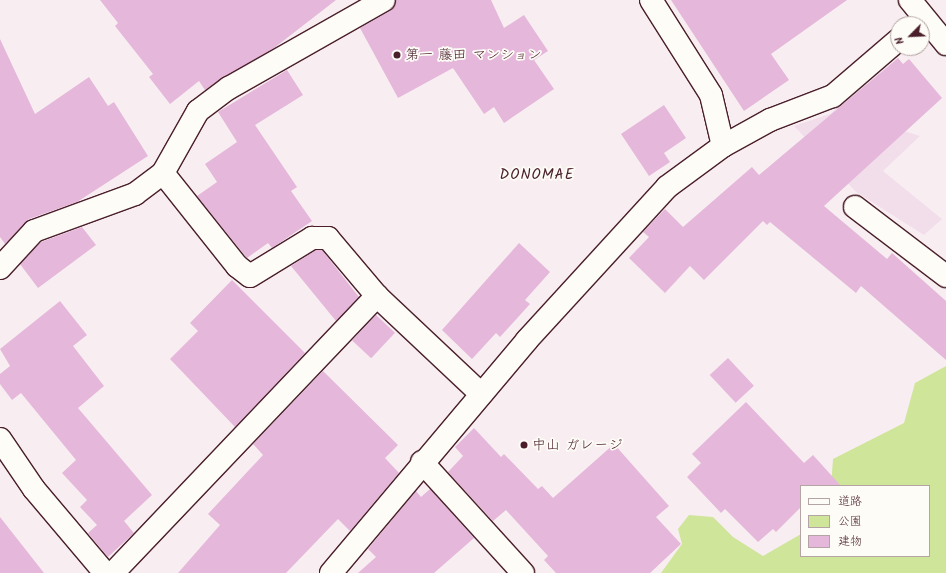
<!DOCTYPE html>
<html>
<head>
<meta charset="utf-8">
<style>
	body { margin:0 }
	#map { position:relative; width:946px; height:573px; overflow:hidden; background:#f8eef1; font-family:Kalam,"Klee One",sans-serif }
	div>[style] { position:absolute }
	.built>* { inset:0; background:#f2deea }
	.green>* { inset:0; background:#cee59a }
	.building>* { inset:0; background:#e5b7da; transform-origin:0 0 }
	.roads { filter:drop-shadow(1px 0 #4a1f2b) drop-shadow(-1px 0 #4a1f2b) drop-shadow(0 1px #4a1f2b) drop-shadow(0 -1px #4a1f2b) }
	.minor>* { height:22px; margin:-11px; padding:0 11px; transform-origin:11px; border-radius:11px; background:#fdfcf7 }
	.dots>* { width:11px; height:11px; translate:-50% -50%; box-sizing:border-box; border:2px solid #fdfcf7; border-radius:50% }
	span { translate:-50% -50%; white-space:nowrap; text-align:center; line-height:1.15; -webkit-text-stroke:3.5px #fdfcf7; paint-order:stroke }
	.poi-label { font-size:14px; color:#4a1f2b }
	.left { translate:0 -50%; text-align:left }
	.neighbourhood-label { font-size:15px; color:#4a1f2b; letter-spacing:1px }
	.legend { position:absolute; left:800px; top:485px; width:130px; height:72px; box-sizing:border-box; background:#fdfcf7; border:1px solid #b5a4a5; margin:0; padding:5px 7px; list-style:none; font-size:12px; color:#4a1f2b }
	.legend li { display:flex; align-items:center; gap:8px; height:20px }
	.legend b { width:20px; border:1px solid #b5a4a5 }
	.north { position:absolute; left:890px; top:16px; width:40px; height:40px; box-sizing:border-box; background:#fdfcf7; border:1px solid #b5a4a5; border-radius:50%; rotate:246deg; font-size:11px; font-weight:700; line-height:16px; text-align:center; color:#4a1f2b }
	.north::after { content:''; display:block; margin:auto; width:14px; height:18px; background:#4a1f2b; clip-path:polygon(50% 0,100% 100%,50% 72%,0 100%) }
</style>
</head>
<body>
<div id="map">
	<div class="built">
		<div style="clip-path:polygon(865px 83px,904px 131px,920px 136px,883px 171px,942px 219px,924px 235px,856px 192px,794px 126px,830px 114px)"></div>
	</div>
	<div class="green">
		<div style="clip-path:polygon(946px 366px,946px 573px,661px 573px,682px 544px,678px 529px,689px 515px,713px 517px,733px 537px,763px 556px,801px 534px,801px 556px,929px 556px,929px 486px,831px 486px,833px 459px,904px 423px,915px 383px)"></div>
	</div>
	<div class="building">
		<div style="clip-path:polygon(100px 0,336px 0,274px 48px,205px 90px,199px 81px,170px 104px,149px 77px,153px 74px,115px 26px,118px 23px)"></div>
		<div style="clip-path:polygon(396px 0,491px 0,504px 28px,524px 15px,548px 51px,534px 60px,554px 89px,504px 123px,494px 107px,484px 114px,453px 68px,398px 98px,360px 28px,390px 11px)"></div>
		<div style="clip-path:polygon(671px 0,847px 0,771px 54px,789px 80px,744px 111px)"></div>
		<div style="clip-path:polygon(0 39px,35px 114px,89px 77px,108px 106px,114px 102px,148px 156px,77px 202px,29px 219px,5px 244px,0 237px)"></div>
		<div style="clip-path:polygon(898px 58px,903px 64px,909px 59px,942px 98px,824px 206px,887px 259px,892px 253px,946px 301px,946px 360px,861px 286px,856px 293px,770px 222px,767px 225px,763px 221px,704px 280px,690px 266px,665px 293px,629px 258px,649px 237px,643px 232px,665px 209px,683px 227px,752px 167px,759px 175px)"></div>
		<div style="clip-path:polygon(287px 70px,303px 95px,255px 125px,297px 187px,291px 191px,312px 221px,272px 248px,268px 243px,247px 258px,197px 196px,217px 182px,205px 164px,237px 142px,218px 112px)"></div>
		<div style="clip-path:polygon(664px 105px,686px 138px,664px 153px,670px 162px,649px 176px,621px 134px)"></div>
		<div style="clip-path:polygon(82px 227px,96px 245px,38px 288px,20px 264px,41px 242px)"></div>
		<div style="clip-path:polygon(519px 243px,550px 272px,525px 300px,530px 304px,500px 337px,496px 333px,472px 359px,442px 330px)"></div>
		<div style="clip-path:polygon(316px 250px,322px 250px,359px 297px,336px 321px,291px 266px)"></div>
		<div style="clip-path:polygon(232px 280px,305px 353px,235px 427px,170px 359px,198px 331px,190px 323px)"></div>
		<div style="clip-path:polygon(60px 301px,87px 335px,73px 346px,104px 386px,78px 408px,152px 495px,124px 521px,134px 533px,108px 557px,88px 533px,97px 525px,80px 507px,87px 500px,62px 473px,76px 460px,21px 393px,12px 400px,0 384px,0 374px,10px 366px,0 349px)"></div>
		<div style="left:376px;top:315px;width:26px;height:35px;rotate:43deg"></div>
		<div style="left:728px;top:358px;width:38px;height:25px;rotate:47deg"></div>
		<div style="clip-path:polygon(323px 371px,398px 445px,385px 458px,399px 473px,350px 531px,338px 519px,286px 573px,178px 573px,220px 525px,208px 514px,263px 455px,253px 444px)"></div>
		<div style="clip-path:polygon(746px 402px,804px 463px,813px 455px,841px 486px,801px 486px,801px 507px,776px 532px,773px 529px,758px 542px,725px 509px,721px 513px,687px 477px,701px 463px,692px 454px)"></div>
		<div style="clip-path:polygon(474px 428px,501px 457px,504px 454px,538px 489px,542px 486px,553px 498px,614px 444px,669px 506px,656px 517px,681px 544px,650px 573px,556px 573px,544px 560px,548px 556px,506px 510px,493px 521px,448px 472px,463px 456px,455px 447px)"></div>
		<div style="clip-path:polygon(430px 489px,474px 538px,434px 573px,358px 573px,376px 557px,368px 549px,416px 491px,421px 497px)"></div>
		<div style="clip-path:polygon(0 517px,44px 573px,0 573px)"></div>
	</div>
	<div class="roads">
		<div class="minor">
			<div style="left:651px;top:0;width:112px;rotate:57.7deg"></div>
			<div style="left:711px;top:95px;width:52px;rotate:76.8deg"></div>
			<div style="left:910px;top:0;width:57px;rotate:50.7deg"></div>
			<div style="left:163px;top:173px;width:119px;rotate:51.5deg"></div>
			<div style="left:237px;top:266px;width:16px;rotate:38deg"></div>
			<div style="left:250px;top:276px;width:73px;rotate:-31.5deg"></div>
			<div style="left:312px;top:238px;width:16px"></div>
			<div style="left:328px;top:238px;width:76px;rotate:49.8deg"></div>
			<div style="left:377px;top:296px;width:143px;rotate:43.3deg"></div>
			<div style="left:855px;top:207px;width:114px;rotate:37.2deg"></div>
			<div style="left:0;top:268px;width:50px;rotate:-47.4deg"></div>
			<div style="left:34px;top:231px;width:108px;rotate:-20.1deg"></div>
			<div style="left:135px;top:194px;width:35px;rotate:-37deg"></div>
			<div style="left:163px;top:173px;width:71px;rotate:-60.6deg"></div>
			<div style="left:198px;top:111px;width:39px;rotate:-37deg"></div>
			<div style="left:229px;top:88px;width:178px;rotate:-29.6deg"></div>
			<div style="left:0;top:439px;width:60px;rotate:55.8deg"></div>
			<div style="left:34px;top:489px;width:110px;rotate:49.8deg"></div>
			<div style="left:422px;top:462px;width:150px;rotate:47.7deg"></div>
			<div style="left:113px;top:573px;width:383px;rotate:-46.4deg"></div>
			<div style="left:331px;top:573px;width:304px;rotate:-49.9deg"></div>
			<div style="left:527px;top:340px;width:207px;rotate:-47.5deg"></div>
			<div style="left:667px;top:187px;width:69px;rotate:-36.2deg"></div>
			<div style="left:723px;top:146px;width:54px;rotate:-29deg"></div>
			<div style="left:770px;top:120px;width:67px;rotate:-20.9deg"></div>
			<div style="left:833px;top:96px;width:86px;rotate:-40.7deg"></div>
		</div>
	</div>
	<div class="dots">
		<div style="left:397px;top:55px;background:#4a1f2b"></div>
		<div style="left:524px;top:445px;background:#4a1f2b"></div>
	</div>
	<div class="poi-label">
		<span class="left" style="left:405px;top:55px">第一 藤田 マンション</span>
		<span class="left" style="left:532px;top:445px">中山 ガレージ</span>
	</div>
	<div class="neighbourhood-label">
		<span style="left:537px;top:176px">DONOMAE</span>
	</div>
	<ul class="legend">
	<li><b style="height:5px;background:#fdfcf7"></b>道路</li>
	<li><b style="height:11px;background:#cee59a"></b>公園</li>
	<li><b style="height:11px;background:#e5b7da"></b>建物</li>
	</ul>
	<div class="north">N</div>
</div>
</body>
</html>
